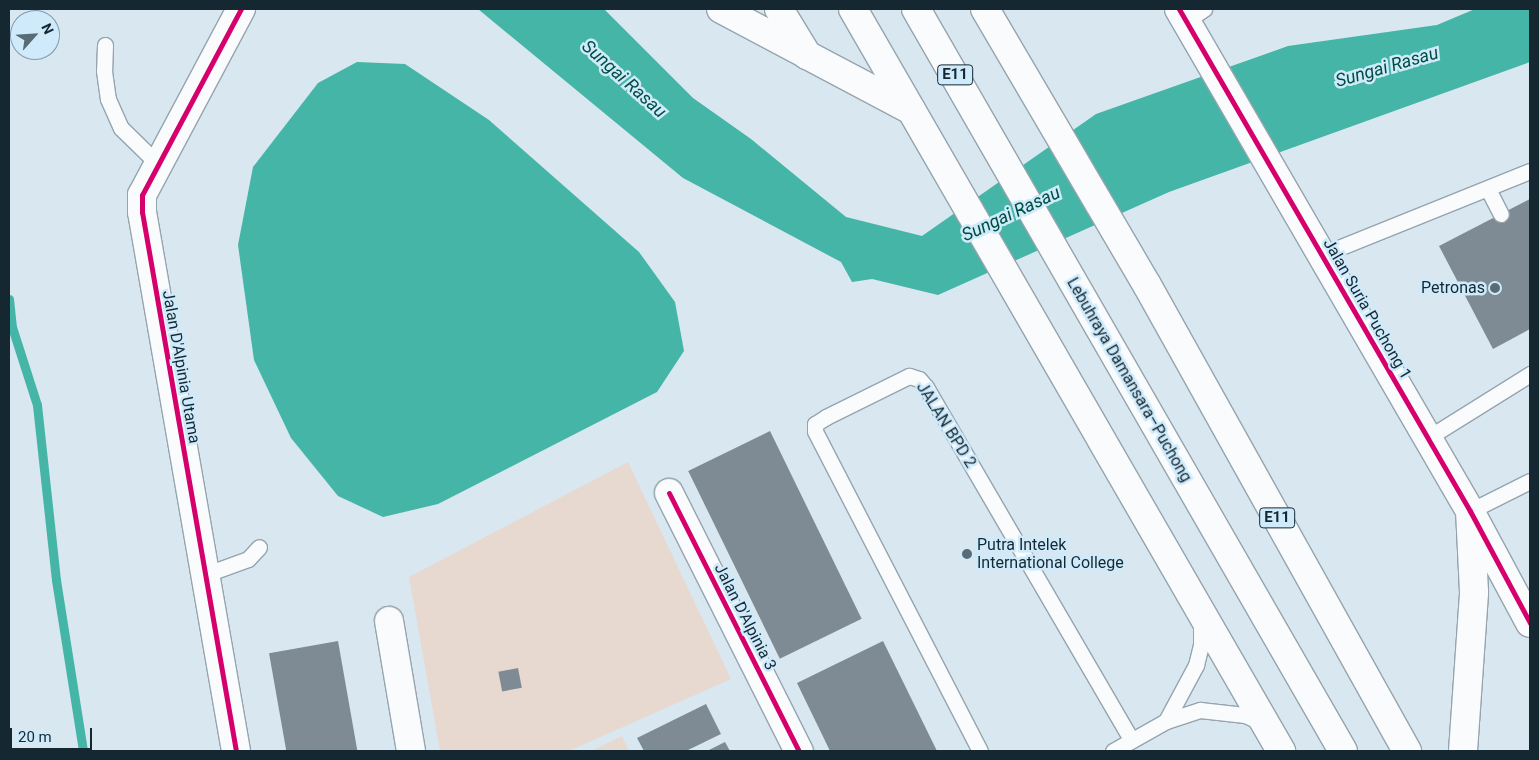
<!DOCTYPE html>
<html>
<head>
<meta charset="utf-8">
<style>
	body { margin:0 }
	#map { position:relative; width:1539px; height:760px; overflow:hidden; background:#d8e7f0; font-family:Roboto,sans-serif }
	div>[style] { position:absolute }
	.green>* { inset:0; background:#e7d9d0 }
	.water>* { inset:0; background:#44b5a6 }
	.stream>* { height:9px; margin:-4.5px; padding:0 4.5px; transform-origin:4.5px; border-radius:4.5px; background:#44b5a6 }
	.building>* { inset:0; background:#7e8a94; transform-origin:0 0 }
	.roads { filter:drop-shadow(1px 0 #95a4ad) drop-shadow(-1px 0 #95a4ad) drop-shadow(0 1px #95a4ad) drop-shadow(0 -1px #95a4ad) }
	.lane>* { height:15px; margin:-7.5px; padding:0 7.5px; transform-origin:7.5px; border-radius:7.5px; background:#f9fbfd }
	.street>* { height:28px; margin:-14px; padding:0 14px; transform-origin:14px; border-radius:14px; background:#f9fbfd }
	.highway>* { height:28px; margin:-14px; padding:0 14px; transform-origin:14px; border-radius:14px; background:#f9fbfd }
	.cycleway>* { height:5px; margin:-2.5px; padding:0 2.5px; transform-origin:2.5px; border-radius:2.5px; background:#d6006c }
	.dots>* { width:14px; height:14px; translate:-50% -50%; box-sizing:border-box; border:2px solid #ceeafb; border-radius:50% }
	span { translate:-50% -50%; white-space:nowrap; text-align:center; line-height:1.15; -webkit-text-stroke:5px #ceeafb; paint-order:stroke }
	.shield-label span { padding:1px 4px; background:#ceeafb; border:1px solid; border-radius:4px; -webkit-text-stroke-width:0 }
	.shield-label { font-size:15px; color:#152832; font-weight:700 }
	.poi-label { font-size:16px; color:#152832 }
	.right { translate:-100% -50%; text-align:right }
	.left { translate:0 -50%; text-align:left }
	.street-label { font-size:16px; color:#152832 }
	.water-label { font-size:18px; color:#004e40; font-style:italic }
	.frame { position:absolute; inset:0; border:10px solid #152832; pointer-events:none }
	.north { position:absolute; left:10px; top:10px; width:50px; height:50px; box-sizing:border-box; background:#ceeafb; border:1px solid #849cab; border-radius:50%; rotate:64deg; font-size:14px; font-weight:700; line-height:20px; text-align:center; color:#152832 }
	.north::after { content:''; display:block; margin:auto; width:18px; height:22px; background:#596b74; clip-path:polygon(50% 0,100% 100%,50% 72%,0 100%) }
	.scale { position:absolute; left:10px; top:728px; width:82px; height:22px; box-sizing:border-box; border:2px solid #152832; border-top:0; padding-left:6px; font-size:15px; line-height:18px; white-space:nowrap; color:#152832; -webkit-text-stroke:4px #ceeafb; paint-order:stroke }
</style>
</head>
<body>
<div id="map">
	<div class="green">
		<div style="clip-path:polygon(628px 462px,731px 679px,569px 751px,440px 751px,409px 577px)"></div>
		<div style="clip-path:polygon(622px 736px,629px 751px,591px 751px)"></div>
	</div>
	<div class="water">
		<div style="clip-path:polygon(478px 9px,604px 9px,693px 98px,751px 139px,846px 217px,922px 236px,1096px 114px,1288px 46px,1437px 25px,1475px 9px,1530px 9px,1530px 62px,1169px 192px,938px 295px,872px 279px,852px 282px,841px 262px,683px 178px)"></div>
		<div style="clip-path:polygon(357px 62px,405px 64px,489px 120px,639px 252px,675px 302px,684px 351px,657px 392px,438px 504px,383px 517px,338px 496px,291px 438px,254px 360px,238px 245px,253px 167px,318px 83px)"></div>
	</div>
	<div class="stream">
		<div style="left:9px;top:299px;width:28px;rotate:84deg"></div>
		<div style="left:12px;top:327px;width:82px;rotate:72.2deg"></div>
		<div style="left:37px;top:405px;width:176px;rotate:83.8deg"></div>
		<div style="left:56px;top:580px;width:173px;rotate:81deg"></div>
	</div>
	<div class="building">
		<div style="clip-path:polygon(1530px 199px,1530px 329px,1493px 349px,1439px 246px)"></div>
		<div style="left:770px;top:431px;width:209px;height:91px;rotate:64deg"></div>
		<div style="left:338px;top:641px;width:112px;height:70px;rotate:80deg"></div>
		<div style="clip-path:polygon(883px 641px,937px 751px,830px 751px,797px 683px)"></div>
		<div style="left:518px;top:668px;width:20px;height:20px;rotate:79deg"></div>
		<div style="clip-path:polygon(706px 704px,721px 734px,686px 751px,644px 751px,637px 738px)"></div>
		<div style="clip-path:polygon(725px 742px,730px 751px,707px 751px)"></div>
	</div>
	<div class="roads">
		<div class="lane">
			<div style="left:1186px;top:21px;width:22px;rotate:-34deg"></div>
			<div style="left:105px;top:45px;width:26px;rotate:92deg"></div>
			<div style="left:104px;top:71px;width:28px;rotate:82deg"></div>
			<div style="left:108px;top:99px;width:32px;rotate:66deg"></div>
			<div style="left:121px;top:128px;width:52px;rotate:44.2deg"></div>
			<div style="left:1488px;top:189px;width:28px;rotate:63deg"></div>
			<div style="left:1321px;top:255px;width:225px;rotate:-21.9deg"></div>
			<div style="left:1426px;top:439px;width:123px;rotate:-32deg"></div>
			<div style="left:1470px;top:511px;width:67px;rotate:-26.6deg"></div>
			<div style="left:204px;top:575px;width:47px;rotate:-20deg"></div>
			<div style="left:248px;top:559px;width:16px;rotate:-47deg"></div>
			<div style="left:1166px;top:721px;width:64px;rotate:-61.8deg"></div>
			<div style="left:1196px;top:665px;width:21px;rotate:-76deg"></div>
			<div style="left:1201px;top:645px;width:25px;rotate:-90deg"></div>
			<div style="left:980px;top:751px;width:360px;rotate:-117.3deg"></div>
			<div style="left:815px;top:431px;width:7px;rotate:-90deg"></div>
			<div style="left:815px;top:424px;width:13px;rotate:-32deg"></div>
			<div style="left:826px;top:417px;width:93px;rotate:-26.3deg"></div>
			<div style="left:909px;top:376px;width:10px;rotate:17deg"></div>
			<div style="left:919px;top:379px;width:11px;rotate:49deg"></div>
			<div style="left:926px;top:387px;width:407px;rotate:59.8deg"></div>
			<div style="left:1113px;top:751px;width:61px;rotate:-29.5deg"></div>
			<div style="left:1166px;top:721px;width:36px;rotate:-18deg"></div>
			<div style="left:1200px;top:710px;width:45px;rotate:6.3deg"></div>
			<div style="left:1245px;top:715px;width:19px;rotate:25deg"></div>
		</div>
		<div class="street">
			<div style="left:721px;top:9px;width:96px;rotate:27.9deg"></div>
			<div style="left:779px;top:9px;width:54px;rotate:58.7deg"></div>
			<div style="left:807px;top:55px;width:118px;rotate:27.9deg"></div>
			<div style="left:1179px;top:9px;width:580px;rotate:59.9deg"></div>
			<div style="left:1470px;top:511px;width:127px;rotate:61.8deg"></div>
			<div style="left:669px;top:493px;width:289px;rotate:63.3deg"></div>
			<div style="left:389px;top:621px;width:132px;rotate:80.4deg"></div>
			<div style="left:236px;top:751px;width:547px;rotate:-99.89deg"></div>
			<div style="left:142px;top:212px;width:17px;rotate:-90deg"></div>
			<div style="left:142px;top:195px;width:211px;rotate:-62deg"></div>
		</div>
		<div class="highway">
			<div style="left:853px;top:9px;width:857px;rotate:60.02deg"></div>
			<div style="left:916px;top:9px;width:856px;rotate:60.08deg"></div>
			<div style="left:985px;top:9px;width:320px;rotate:59.6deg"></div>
			<div style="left:1147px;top:285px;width:534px;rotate:60.84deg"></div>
			<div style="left:1463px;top:751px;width:159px;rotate:-86deg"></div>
			<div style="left:1474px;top:592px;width:81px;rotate:-92.8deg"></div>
		</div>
	</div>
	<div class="cycleway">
		<div style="left:1179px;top:9px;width:580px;rotate:59.9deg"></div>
		<div style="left:1470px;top:511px;width:127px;rotate:61.8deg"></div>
		<div style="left:669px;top:493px;width:289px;rotate:63.3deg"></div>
		<div style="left:236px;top:751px;width:547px;rotate:-99.89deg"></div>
		<div style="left:142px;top:212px;width:17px;rotate:-90deg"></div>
		<div style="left:142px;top:195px;width:211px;rotate:-62deg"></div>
	</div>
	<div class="dots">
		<div style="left:1495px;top:288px;background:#596b74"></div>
		<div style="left:967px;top:554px;background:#596b74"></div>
	</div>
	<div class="shield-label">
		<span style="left:955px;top:75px">E11</span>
		<span style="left:1277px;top:518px">E11</span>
	</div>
	<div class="poi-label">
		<span class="right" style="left:1485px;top:288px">Petronas</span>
		<span class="left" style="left:977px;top:554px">Putra Intelek<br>International College</span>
	</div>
	<div class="street-label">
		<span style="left:1367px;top:309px;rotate:60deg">Jalan Suria Puchong 1</span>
		<span style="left:181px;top:367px;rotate:80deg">Jalan D'Alpinia Utama</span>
		<span style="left:1129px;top:380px;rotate:60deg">Lebuhraya Damansara–Puchong</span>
		<span style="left:946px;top:425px;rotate:58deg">JALAN BPD 2</span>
		<span style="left:745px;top:617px;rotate:63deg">Jalan D'Alpinia 3</span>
	</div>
	<div class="water-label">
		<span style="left:1387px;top:67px;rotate:-16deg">Sungai Rasau</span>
		<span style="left:624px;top:79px;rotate:42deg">Sungai Rasau</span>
		<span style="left:1011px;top:214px;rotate:-25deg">Sungai Rasau</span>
	</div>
	<div class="frame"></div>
	<div class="north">N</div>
	<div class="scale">20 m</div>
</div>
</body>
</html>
